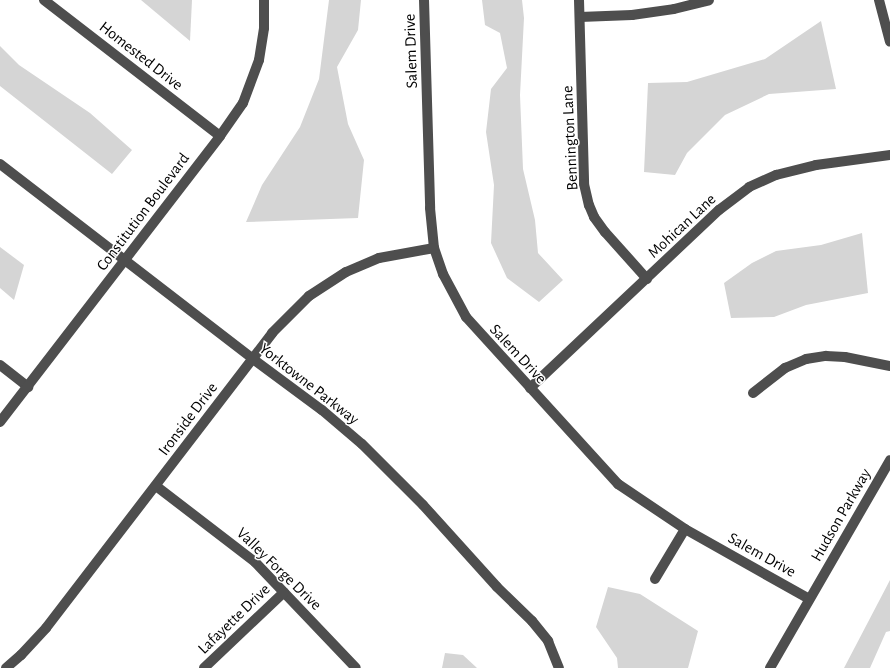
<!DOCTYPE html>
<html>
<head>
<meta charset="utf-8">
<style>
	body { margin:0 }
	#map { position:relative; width:890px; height:668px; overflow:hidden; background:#fff; font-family:"Alegreya Sans",sans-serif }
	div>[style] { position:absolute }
	.green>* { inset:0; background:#d5d5d5 }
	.minor>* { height:10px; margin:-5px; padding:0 5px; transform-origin:5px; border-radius:5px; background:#4e4e4e }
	span { translate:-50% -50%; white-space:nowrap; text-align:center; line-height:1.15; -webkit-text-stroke:3px #fff; paint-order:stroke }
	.street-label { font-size:16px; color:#000 }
</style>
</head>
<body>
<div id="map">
	<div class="green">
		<div style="clip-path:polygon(141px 0,192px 0,190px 41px)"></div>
		<div style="clip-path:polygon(329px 0,361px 0,358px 30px,337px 67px,348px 124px,364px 160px,358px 218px,246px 222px,262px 185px,300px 127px,319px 79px)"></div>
		<div style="clip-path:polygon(482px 0,522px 0,524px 18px,520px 95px,523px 169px,535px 220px,538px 253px,563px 280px,539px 302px,507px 278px,491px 243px,494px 185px,486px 132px,491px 89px,507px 68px,500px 33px,485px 25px)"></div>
		<div style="clip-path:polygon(821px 21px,836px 89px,769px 94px,725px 115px,687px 153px,675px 175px,644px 172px,648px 83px,687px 82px,765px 59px)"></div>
		<div style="clip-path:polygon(0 46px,19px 65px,90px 113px,132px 150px,112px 174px,0 86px)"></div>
		<div style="clip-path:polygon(862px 233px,868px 293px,806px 305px,774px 317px,731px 318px,724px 283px,752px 263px,776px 251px,821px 245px)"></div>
		<div style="clip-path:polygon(0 247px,24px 265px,14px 300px,0 288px)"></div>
		<div style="clip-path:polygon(890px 580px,890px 631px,886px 632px,870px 668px,844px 668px)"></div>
		<div style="clip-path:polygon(608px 587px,640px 594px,698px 631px,688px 668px,618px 668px,617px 658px,596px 627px)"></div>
		<div style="clip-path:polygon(445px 653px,463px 655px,477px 668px,442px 668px)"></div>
	</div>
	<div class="minor">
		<div style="left:44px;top:0;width:222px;rotate:37.7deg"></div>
		<div style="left:424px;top:0;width:208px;rotate:88.3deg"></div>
		<div style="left:430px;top:208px;width:40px;rotate:84.3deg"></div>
		<div style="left:434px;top:248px;width:28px;rotate:71deg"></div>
		<div style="left:443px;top:274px;width:49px;rotate:61.9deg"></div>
		<div style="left:466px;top:317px;width:226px;rotate:47.7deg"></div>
		<div style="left:618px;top:484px;width:81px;rotate:33.9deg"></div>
		<div style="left:685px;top:529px;width:142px;rotate:29.4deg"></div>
		<div style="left:579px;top:0;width:184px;rotate:88.4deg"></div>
		<div style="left:584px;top:184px;width:22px;rotate:77deg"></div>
		<div style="left:589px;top:205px;width:13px;rotate:67deg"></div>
		<div style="left:594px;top:217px;width:19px;rotate:54deg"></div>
		<div style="left:605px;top:232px;width:63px;rotate:48.2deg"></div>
		<div style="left:879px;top:0;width:43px;rotate:75.3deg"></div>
		<div style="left:580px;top:17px;width:52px;rotate:-2.2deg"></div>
		<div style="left:632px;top:15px;width:42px;rotate:-8.1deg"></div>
		<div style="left:674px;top:9px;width:36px;rotate:-14deg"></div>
		<div style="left:0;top:164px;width:319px;rotate:37.6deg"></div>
		<div style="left:253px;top:359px;width:86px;rotate:36.5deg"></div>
		<div style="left:322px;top:410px;width:52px;rotate:40.4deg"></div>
		<div style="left:362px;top:444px;width:86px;rotate:45deg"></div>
		<div style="left:423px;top:505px;width:110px;rotate:47.9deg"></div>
		<div style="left:497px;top:587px;width:49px;rotate:44.2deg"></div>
		<div style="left:532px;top:621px;width:26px;rotate:51deg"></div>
		<div style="left:548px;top:641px;width:29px;rotate:68deg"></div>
		<div style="left:0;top:365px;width:36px;rotate:38deg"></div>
		<div style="left:530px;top:388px;width:260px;rotate:-43.3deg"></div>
		<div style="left:719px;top:210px;width:38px;rotate:-37deg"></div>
		<div style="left:749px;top:187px;width:30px;rotate:-24deg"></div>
		<div style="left:776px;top:175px;width:41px;rotate:-14deg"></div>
		<div style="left:816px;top:165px;width:75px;rotate:-7.7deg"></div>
		<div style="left:753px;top:393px;width:41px;rotate:-38deg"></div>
		<div style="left:785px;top:368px;width:23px;rotate:-23deg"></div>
		<div style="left:806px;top:359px;width:20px;rotate:-9deg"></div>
		<div style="left:826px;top:356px;width:19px;rotate:3deg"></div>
		<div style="left:845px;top:357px;width:46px;rotate:11.3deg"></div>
		<div style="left:0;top:422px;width:361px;rotate:-52.4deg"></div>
		<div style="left:220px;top:136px;width:40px;rotate:-55.1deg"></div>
		<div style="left:243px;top:103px;width:46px;rotate:-69.6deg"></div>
		<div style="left:259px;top:60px;width:32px;rotate:-81deg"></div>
		<div style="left:264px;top:28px;width:28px;rotate:-90deg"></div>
		<div style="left:156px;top:486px;width:125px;rotate:37.5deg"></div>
		<div style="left:255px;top:562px;width:146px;rotate:46.4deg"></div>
		<div style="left:655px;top:579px;width:58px;rotate:-59deg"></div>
		<div style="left:6px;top:668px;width:20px;rotate:-41deg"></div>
		<div style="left:21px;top:655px;width:37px;rotate:-47deg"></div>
		<div style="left:46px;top:628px;width:372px;rotate:-52.5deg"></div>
		<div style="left:272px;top:333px;width:52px;rotate:-45deg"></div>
		<div style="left:309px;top:296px;width:44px;rotate:-33deg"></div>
		<div style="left:346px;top:272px;width:36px;rotate:-23deg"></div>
		<div style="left:379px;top:258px;width:56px;rotate:-10.3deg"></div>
		<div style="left:204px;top:668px;width:110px;rotate:-43.5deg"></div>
		<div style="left:770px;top:668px;width:240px;rotate:-60deg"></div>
	</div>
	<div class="street-label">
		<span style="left:411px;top:51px;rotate:-92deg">Salem Drive</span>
		<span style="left:141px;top:56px;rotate:38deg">Homested Drive</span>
		<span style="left:570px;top:138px;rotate:-93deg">Bennington Lane</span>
		<span style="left:143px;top:212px;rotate:-53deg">Constitution Boulevard</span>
		<span style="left:682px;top:226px;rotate:-43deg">Mohican Lane</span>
		<span style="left:518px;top:354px;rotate:47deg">Salem Drive</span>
		<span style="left:309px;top:384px;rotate:38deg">Yorktowne Parkway</span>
		<span style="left:188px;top:419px;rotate:-53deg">Ironside Drive</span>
		<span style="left:841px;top:515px;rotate:-60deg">Hudson Parkway</span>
		<span style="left:762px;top:555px;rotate:29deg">Salem Drive</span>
		<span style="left:279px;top:569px;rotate:44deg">Valley Forge Drive</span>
		<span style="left:234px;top:619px;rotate:-44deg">Lafayette Drive</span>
	</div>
</div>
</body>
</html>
